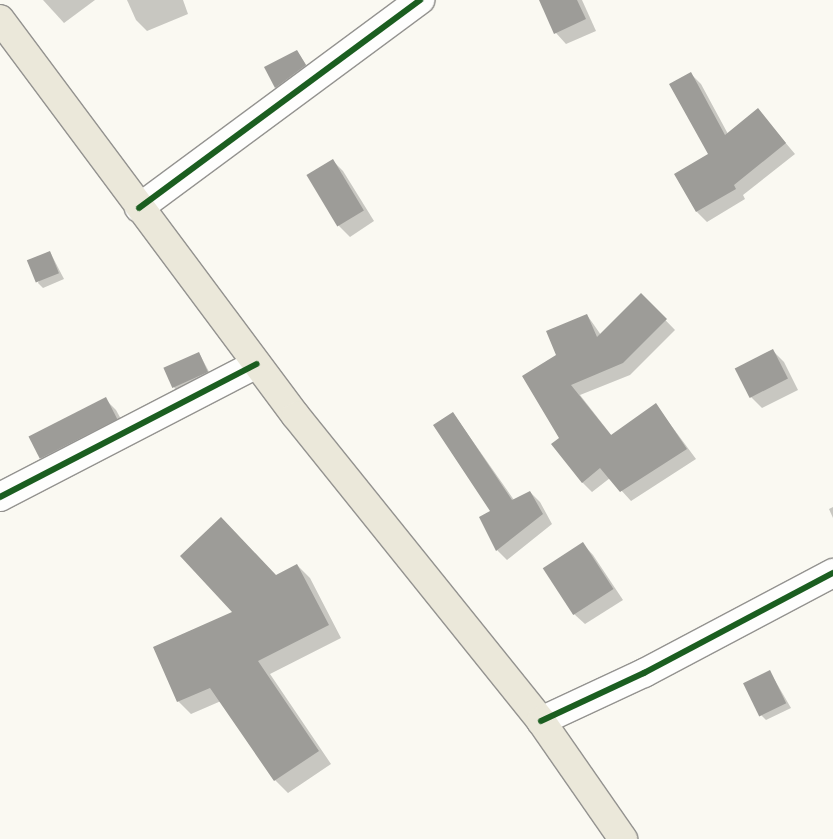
<!DOCTYPE html>
<html>
<head>
<meta charset="utf-8">
<style>
	body { margin:0 }
	#map { position:relative; width:833px; height:839px; overflow:hidden; background:#faf9f2; font-family:Georgia,serif }
	div>[style] { position:absolute }
	.shadow>* { inset:0; background:#0003; transform-origin:0 0 }
	.building>* { inset:0; background:#9d9c98; transform-origin:0 0 }
	.roads { filter:drop-shadow(1px 0 #949390) drop-shadow(-1px 0 #949390) drop-shadow(0 1px #949390) drop-shadow(0 -1px #949390) }
	.minor>* { height:28px; margin:-14px; padding:0 14px; transform-origin:14px; border-radius:14px; background:#fefefd }
	.major>* { height:28px; margin:-14px; padding:0 14px; transform-origin:14px; border-radius:14px; background:#ebe8da }
	.cycleway>* { height:6px; margin:-3px; padding:0 3px; transform-origin:3px; border-radius:3px; background:#1b5e20 }
	span { translate:-50% -50%; white-space:nowrap; text-align:center; line-height:1.15; -webkit-text-stroke:5px #fff; paint-order:stroke }
</style>
</head>
<body>
<div id="map">
	<div class="shadow">
		<div style="clip-path:polygon(43px 0,95px 0,64px 23px)"></div>
		<div style="clip-path:polygon(127px 0,183px 0,188px 14px,147px 31px,136px 20px)"></div>
		<div style="clip-path:polygon(541px 0,582px 0,596px 31px,566px 44px,556px 33px)"></div>
		<div style="clip-path:polygon(297px 51px,310px 71px,281px 92px,276px 87px)"></div>
		<div style="clip-path:polygon(691px 74px,701px 84px,728px 134px,758px 110px,795px 154px,743px 195px,745px 199px,707px 222px,697px 212px,709px 155px)"></div>
		<div style="clip-path:polygon(332px 160px,343px 171px,374px 221px,350px 237px,339px 226px)"></div>
		<div style="clip-path:polygon(50px 252px,64px 279px,43px 288px,38px 283px)"></div>
		<div style="clip-path:polygon(641px 295px,675px 330px,630px 375px,580px 395px,612px 436px,656px 405px,696px 459px,631px 501px,610px 478px,592px 492px,582px 482px,561px 438px,558px 355px,587px 315px,601px 335px)"></div>
		<div style="clip-path:polygon(773px 351px,784px 362px,798px 390px,762px 408px,751px 397px)"></div>
		<div style="left:199px;top:353px;width:27px;height:38px;rotate:62deg"></div>
		<div style="clip-path:polygon(105px 399px,116px 410px,127px 430px,52px 469px,42px 458px,31px 438px)"></div>
		<div style="clip-path:polygon(453px 413px,514px 500px,530px 492px,540px 502px,552px 524px,507px 560px,497px 550px,492px 512px)"></div>
		<div style="clip-path:polygon(833px 507px,833px 518px,829px 509px)"></div>
		<div style="clip-path:polygon(583px 544px,593px 555px,623px 600px,585px 624px,574px 614px,545px 568px)"></div>
		<div style="clip-path:polygon(297px 565px,310px 578px,341px 638px,270px 674px,331px 764px,288px 793px,275px 780px,221px 701px,191px 714px,178px 701px,154px 647px,234px 612px)"></div>
		<div style="clip-path:polygon(770px 672px,791px 708px,766px 720px,761px 715px)"></div>
	</div>
	<div class="building">
		<div style="clip-path:polygon(539px 0,577px 0,586px 19px,554px 34px)"></div>
		<div style="clip-path:polygon(297px 50px,306px 65px,275px 88px,264px 67px)"></div>
		<div style="clip-path:polygon(691px 72px,725px 135px,758px 108px,786px 143px,734px 185px,736px 189px,696px 212px,674px 174px,708px 154px,669px 84px)"></div>
		<div style="left:333px;top:159px;width:60px;height:31px;rotate:59deg"></div>
		<div style="left:50px;top:251px;width:24px;height:25px;rotate:68deg"></div>
		<div style="clip-path:polygon(641px 293px,667px 319px,623px 363px,571px 385px,611px 435px,656px 403px,687px 449px,620px 492px,600px 468px,582px 483px,551px 444px,559px 438px,522px 376px,556px 355px,546px 331px,587px 314px,597px 337px)"></div>
		<div style="left:773px;top:349px;width:33px;height:43px;rotate:63deg"></div>
		<div style="left:199px;top:352px;width:22px;height:39px;rotate:66deg"></div>
		<div style="left:106px;top:397px;width:25px;height:87px;rotate:63deg"></div>
		<div style="clip-path:polygon(453px 412px,512px 500px,530px 491px,543px 514px,496px 551px,479px 517px,490px 511px,433px 425px)"></div>
		<div style="clip-path:polygon(221px 517px,276px 575px,297px 564px,329px 625px,258px 661px,319px 751px,274px 781px,210px 688px,177px 702px,153px 647px,232px 612px,180px 556px)"></div>
		<div style="left:583px;top:542px;width:56px;height:48px;rotate:57deg"></div>
		<div style="left:770px;top:670px;width:37px;height:30px;rotate:64deg"></div>
	</div>
	<div class="roads">
		<div class="minor">
			<div style="left:139px;top:208px;width:350px;rotate:-36.5deg"></div>
			<div style="left:0;top:497px;width:289px;rotate:-27.4deg"></div>
			<div style="left:541px;top:721px;width:114px;rotate:-25deg"></div>
			<div style="left:644px;top:673px;width:214px;rotate:-27.9deg"></div>
		</div>
		<div class="major">
			<div style="left:0;top:19px;width:495px;rotate:53.3deg"></div>
			<div style="left:296px;top:416px;width:391px;rotate:51.2deg"></div>
			<div style="left:541px;top:721px;width:144px;rotate:55.2deg"></div>
		</div>
	</div>
	<div class="cycleway">
		<div style="left:139px;top:208px;width:350px;rotate:-36.5deg"></div>
		<div style="left:0;top:497px;width:289px;rotate:-27.4deg"></div>
		<div style="left:541px;top:721px;width:114px;rotate:-25deg"></div>
		<div style="left:644px;top:673px;width:214px;rotate:-27.9deg"></div>
	</div>
</div>
</body>
</html>
